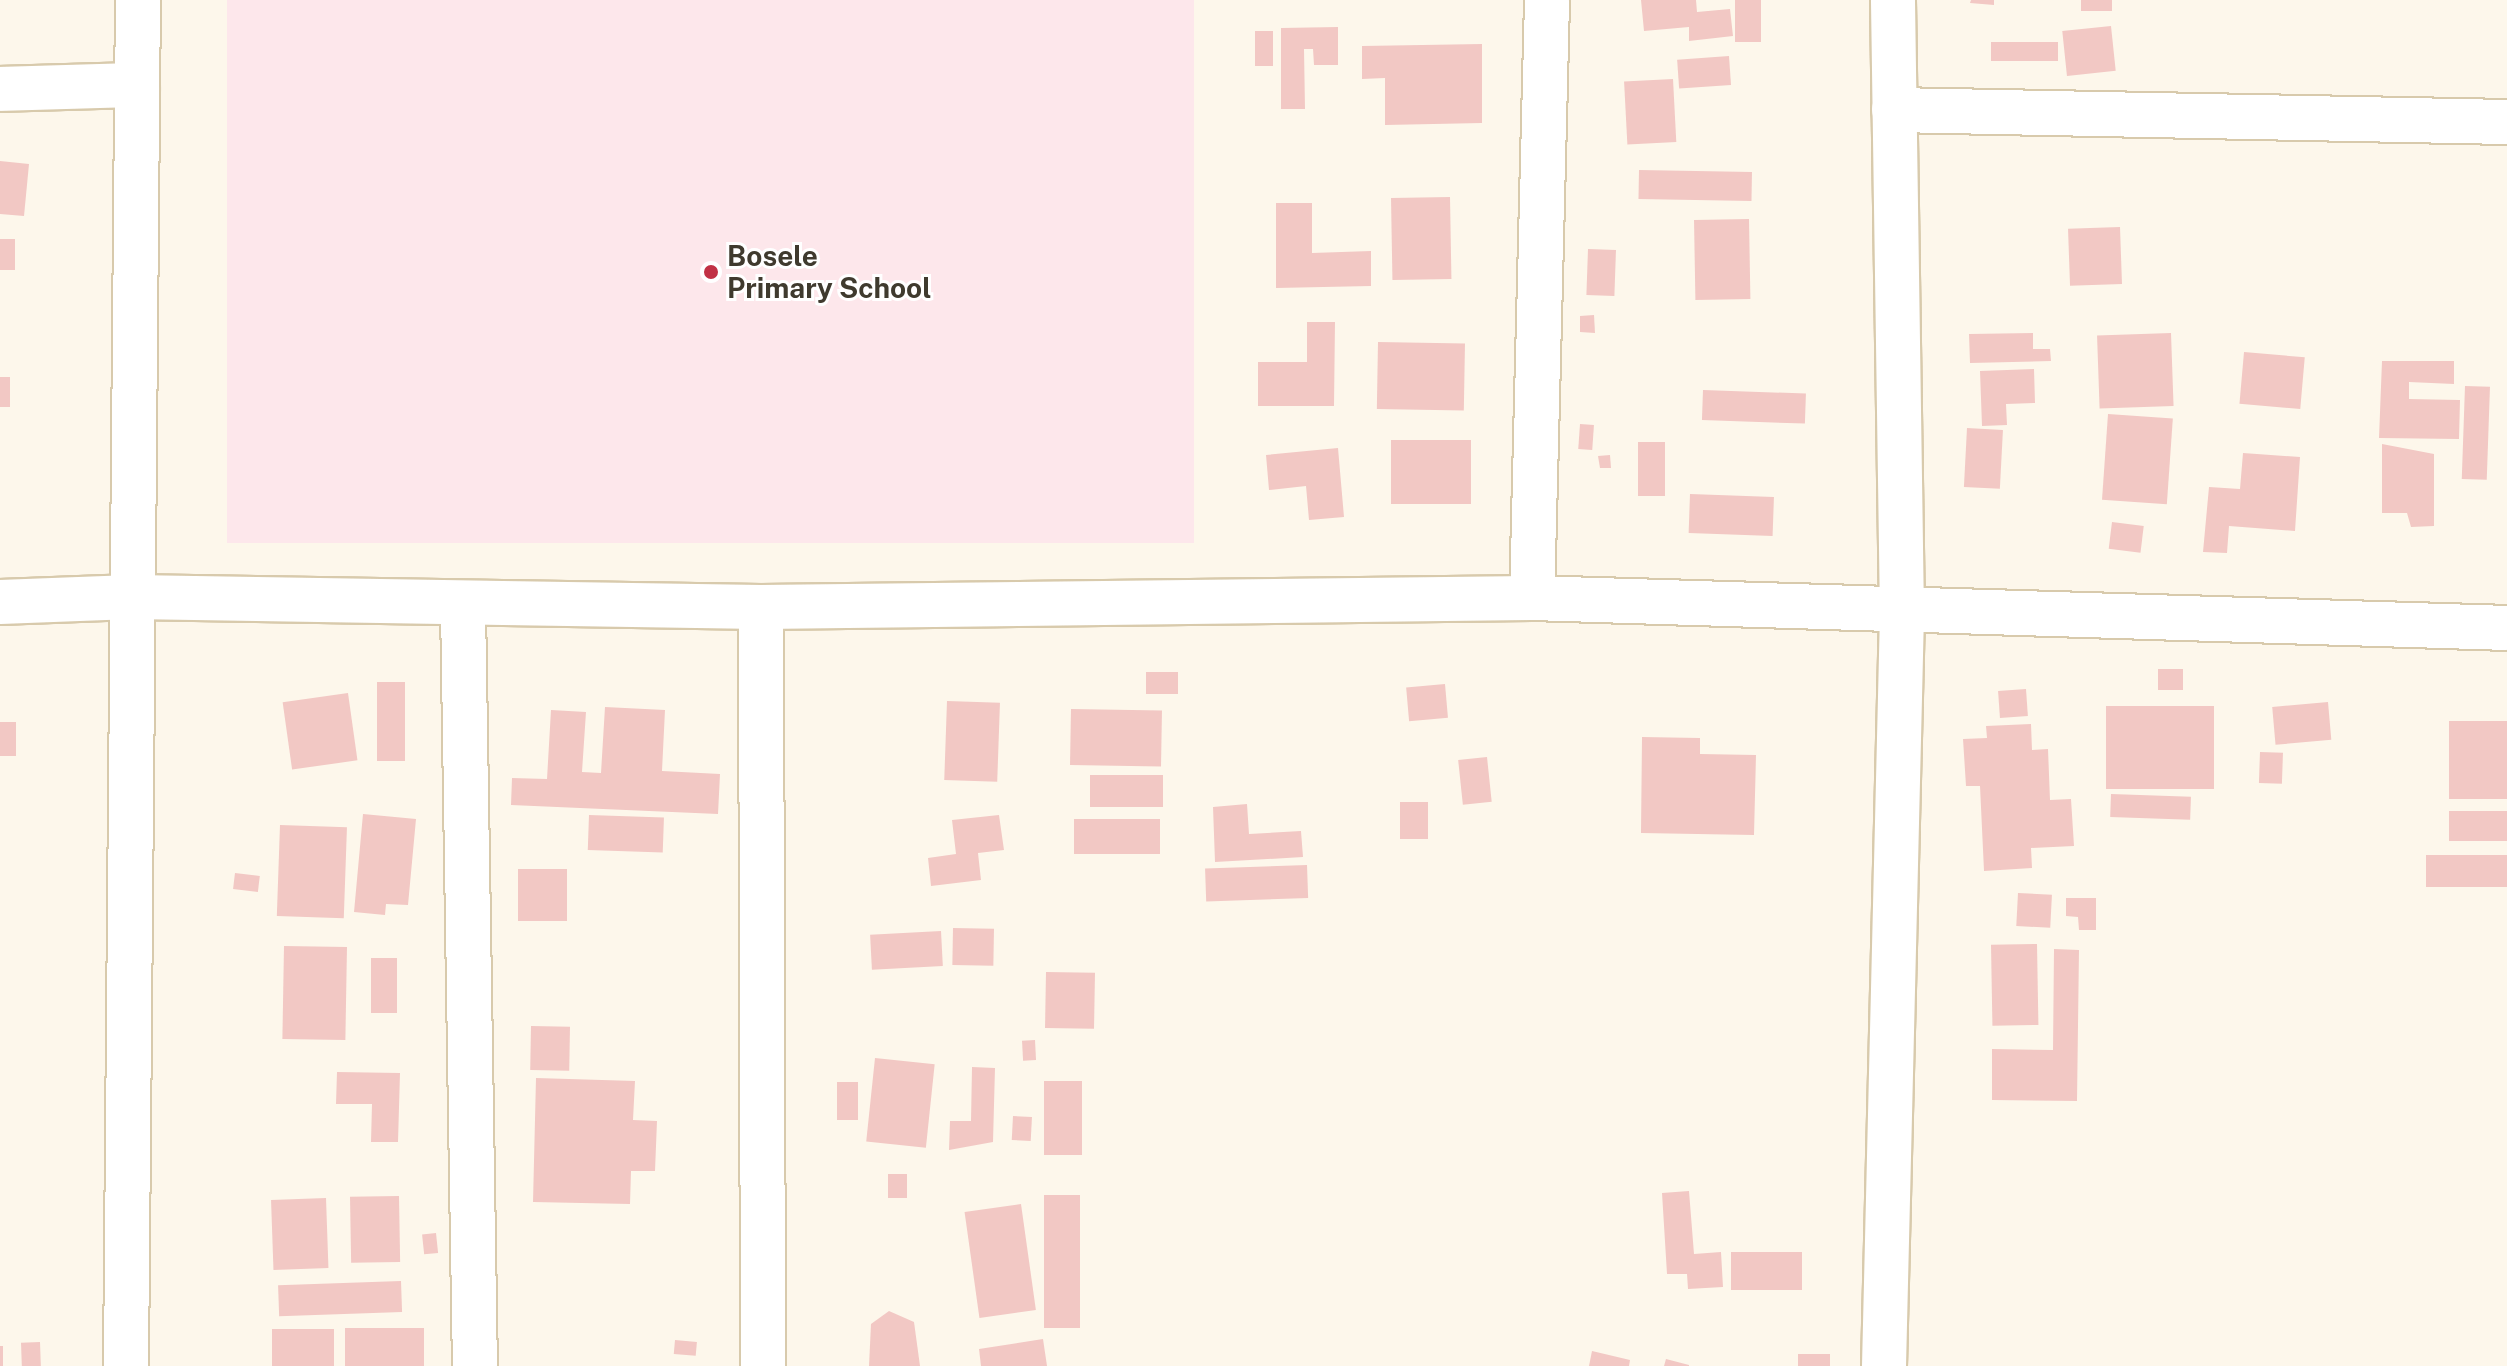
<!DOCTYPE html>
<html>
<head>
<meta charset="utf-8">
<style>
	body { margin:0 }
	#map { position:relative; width:2507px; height:1366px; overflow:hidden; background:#fdf7eb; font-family:"Public Sans",sans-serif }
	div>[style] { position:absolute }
	.education>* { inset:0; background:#fde7eb; transform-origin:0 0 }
	.building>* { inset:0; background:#f2c8c4; transform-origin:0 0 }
	.roads { filter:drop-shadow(2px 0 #d8caac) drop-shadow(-2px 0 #d8caac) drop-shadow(0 2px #d8caac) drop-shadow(0 -2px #d8caac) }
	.minor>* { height:44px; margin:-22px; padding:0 22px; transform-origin:22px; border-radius:22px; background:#fff }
	.dots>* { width:22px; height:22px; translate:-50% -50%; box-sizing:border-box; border:4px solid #fff; border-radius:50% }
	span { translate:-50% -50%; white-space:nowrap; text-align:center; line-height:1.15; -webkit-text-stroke:6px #fff; paint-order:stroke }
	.poi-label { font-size:28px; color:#3f3a2e; font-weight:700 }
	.left { translate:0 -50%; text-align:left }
</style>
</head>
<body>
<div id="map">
	<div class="education">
		<div style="left:227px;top:0;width:967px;height:543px"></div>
	</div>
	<div class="building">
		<div style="clip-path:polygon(1641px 0,1696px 0,1697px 12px,1730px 9px,1733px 36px,1689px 41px,1689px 27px,1644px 31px)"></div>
		<div style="left:1735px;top:0;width:26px;height:42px"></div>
		<div style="clip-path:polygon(1971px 0,1994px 0,1994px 5px,1970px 3px)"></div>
		<div style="left:2081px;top:0;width:31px;height:11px"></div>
		<div style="left:2111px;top:26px;width:45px;height:49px;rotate:84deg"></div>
		<div style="clip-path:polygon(1338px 27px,1338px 65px,1314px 65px,1313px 49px,1304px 49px,1305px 109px,1281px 109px,1281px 28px)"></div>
		<div style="left:1255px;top:31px;width:18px;height:35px"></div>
		<div style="left:2058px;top:42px;width:19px;height:67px;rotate:90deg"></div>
		<div style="clip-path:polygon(1482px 44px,1482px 123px,1385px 125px,1385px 78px,1362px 79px,1362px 46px)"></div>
		<div style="left:1729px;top:56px;width:29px;height:52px;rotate:86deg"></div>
		<div style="left:1673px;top:79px;width:63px;height:49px;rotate:87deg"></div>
		<div style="clip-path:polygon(0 161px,29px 164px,24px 216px,0 214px)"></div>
		<div style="left:1639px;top:170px;width:113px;height:29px;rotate:1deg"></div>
		<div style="left:1450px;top:197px;width:82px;height:59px;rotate:89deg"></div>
		<div style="clip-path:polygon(1276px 203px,1312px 203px,1312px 253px,1371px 251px,1371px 286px,1276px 288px)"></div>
		<div style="left:1749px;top:219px;width:80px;height:55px;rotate:89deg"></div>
		<div style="left:2120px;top:227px;width:57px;height:52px;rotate:88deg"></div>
		<div style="left:0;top:239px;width:15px;height:31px"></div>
		<div style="left:1588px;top:249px;width:28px;height:46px;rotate:2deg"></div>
		<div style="clip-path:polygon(1594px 315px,1595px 333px,1580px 332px,1580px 316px)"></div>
		<div style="clip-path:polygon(1307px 322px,1335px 322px,1334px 406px,1258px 406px,1258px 362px,1307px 362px)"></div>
		<div style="clip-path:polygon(2033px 333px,2033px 349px,2050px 349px,2051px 361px,1970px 363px,1969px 334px)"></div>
		<div style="left:2171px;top:333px;width:73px;height:74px;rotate:88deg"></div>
		<div style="left:1378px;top:342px;width:87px;height:67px;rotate:1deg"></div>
		<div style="left:2244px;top:352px;width:61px;height:52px;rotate:5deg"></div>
		<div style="clip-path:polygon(2382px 361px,2454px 361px,2454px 384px,2409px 382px,2409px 399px,2460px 400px,2459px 439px,2379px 438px)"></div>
		<div style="clip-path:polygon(2034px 369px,2035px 403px,2006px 404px,2007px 425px,1982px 426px,1980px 371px)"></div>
		<div style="left:0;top:377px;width:10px;height:30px"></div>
		<div style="left:2465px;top:386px;width:25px;height:93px;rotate:2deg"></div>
		<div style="left:1703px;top:390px;width:103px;height:30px;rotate:2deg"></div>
		<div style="left:2108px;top:414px;width:65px;height:86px;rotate:4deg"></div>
		<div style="left:1580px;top:424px;width:14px;height:25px;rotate:4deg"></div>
		<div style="left:1967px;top:428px;width:36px;height:59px;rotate:3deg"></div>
		<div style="left:1391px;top:440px;width:80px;height:64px"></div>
		<div style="left:1638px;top:442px;width:27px;height:54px"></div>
		<div style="clip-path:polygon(2382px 444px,2434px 454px,2434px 526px,2411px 527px,2407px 513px,2382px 513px)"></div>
		<div style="clip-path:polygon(1338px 448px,1344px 517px,1309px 520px,1306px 486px,1269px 490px,1266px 455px)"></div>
		<div style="clip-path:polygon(2243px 453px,2300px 457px,2295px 531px,2229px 526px,2227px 553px,2203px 552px,2209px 487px,2240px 489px)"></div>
		<div style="clip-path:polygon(1610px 455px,1611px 468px,1600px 468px,1598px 456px)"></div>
		<div style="left:1690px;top:494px;width:84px;height:39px;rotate:2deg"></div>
		<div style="left:2112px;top:522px;width:32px;height:27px;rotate:7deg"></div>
		<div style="left:2158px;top:669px;width:25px;height:21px"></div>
		<div style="left:1146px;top:672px;width:32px;height:22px"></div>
		<div style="left:377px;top:682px;width:28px;height:79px"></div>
		<div style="left:1445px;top:684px;width:34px;height:39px;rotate:85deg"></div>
		<div style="left:2026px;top:689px;width:27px;height:28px;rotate:86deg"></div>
		<div style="left:348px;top:693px;width:68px;height:66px;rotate:82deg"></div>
		<div style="left:947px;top:701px;width:53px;height:79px;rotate:2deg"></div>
		<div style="left:2328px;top:702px;width:38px;height:56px;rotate:85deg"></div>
		<div style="left:2106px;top:706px;width:108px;height:83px"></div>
		<div style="clip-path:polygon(605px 707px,665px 710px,662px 771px,720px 774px,718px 814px,511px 805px,512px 778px,547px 779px,551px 710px,586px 712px,582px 772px,601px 773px)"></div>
		<div style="left:1071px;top:709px;width:91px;height:56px;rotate:1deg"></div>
		<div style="left:2449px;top:721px;width:58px;height:78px"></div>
		<div style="left:0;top:722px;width:16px;height:34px"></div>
		<div style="clip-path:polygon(2031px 724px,2032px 750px,2048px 749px,2050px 800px,2071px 799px,2074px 846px,2031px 848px,2032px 868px,1984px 871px,1980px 786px,1966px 786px,1963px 739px,1987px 738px,1986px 726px)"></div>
		<div style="clip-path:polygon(1642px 737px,1700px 738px,1700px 754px,1756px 755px,1754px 835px,1641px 833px)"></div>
		<div style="left:2260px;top:752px;width:23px;height:31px;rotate:2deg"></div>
		<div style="left:1487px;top:757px;width:45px;height:29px;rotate:84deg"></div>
		<div style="left:1090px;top:775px;width:73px;height:32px"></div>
		<div style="left:2111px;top:794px;width:80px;height:23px;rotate:2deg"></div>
		<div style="left:1400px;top:802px;width:28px;height:37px"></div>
		<div style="clip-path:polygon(1247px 804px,1249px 834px,1301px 831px,1303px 857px,1215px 862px,1213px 807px)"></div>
		<div style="left:2449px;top:811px;width:58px;height:30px"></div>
		<div style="clip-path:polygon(363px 814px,416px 819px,408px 905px,386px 904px,385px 915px,354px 912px)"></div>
		<div style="left:589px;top:815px;width:75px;height:35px;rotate:2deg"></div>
		<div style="clip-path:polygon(999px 815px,1004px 850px,978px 853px,981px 880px,931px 886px,928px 858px,956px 854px,952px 820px)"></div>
		<div style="left:1074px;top:819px;width:86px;height:35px"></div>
		<div style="left:280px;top:825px;width:67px;height:91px;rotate:2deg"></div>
		<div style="left:2426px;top:855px;width:81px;height:32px"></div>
		<div style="left:1307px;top:865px;width:33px;height:102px;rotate:88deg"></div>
		<div style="left:567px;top:869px;width:52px;height:49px;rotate:90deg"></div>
		<div style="left:235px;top:873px;width:25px;height:16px;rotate:7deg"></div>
		<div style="left:2018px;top:893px;width:34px;height:33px;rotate:3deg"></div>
		<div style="clip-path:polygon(2066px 898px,2096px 898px,2096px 930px,2079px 930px,2078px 917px,2066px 916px)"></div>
		<div style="left:953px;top:928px;width:41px;height:37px;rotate:1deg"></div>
		<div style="left:941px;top:931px;width:35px;height:71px;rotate:87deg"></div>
		<div style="left:2037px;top:944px;width:81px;height:46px;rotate:89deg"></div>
		<div style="left:284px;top:946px;width:63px;height:93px;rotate:1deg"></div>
		<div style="clip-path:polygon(2054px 949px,2079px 950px,2077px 1101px,1992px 1100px,1992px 1049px,2053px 1050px)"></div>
		<div style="left:371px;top:958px;width:26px;height:55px"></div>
		<div style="left:1046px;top:972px;width:49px;height:56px;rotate:1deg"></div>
		<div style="left:531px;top:1026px;width:39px;height:44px;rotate:1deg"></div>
		<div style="left:1035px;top:1040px;width:20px;height:13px;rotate:87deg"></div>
		<div style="left:875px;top:1058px;width:60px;height:84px;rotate:6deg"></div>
		<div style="clip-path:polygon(972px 1067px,995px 1068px,993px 1142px,949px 1150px,950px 1121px,971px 1121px)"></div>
		<div style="clip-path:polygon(337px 1072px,400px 1073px,398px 1142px,371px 1142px,372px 1104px,336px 1104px)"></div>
		<div style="clip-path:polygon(536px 1078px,635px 1081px,633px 1120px,657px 1121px,655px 1171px,631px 1171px,630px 1204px,533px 1202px)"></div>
		<div style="left:1044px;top:1081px;width:38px;height:74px"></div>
		<div style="left:837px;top:1082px;width:21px;height:38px"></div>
		<div style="left:1013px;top:1116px;width:19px;height:24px;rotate:3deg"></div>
		<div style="left:907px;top:1174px;width:24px;height:19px;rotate:90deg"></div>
		<div style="clip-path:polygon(1689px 1191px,1694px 1254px,1721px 1252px,1723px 1287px,1688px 1289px,1687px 1274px,1667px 1274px,1662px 1193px)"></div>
		<div style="left:1044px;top:1195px;width:36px;height:133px"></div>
		<div style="left:399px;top:1196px;width:66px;height:49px;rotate:89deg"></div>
		<div style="left:326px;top:1198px;width:70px;height:55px;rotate:88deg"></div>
		<div style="left:1021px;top:1204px;width:107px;height:57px;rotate:82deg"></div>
		<div style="left:436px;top:1233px;width:20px;height:14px;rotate:84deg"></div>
		<div style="left:1802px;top:1252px;width:38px;height:71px;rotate:90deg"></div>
		<div style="left:401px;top:1281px;width:31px;height:123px;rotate:88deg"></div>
		<div style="clip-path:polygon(889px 1311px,914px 1322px,920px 1366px,869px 1366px,871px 1324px)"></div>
		<div style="left:424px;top:1328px;width:38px;height:79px;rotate:90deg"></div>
		<div style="left:272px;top:1329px;width:62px;height:37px"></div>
		<div style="clip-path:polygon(1043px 1339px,1047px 1366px,981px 1366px,979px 1349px)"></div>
		<div style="left:675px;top:1340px;width:22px;height:14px;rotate:5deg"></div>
		<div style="left:40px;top:1342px;width:24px;height:19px;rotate:88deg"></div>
		<div style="left:0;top:1346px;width:3px;height:20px"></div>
		<div style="clip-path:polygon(1592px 1351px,1630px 1360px,1629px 1366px,1589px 1366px)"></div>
		<div style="left:1798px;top:1354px;width:32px;height:12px"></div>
		<div style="clip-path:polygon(1666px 1359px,1689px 1365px,1689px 1366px,1664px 1366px)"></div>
	</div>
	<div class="roads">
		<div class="minor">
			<div style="left:0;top:89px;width:137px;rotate:-1.7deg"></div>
			<div style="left:1894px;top:110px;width:613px;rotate:1.12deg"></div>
			<div style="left:1532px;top:598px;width:598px;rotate:-88.56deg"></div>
			<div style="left:0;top:602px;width:132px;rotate:-2.2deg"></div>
			<div style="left:132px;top:597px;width:629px;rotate:0.91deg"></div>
			<div style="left:761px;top:607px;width:771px;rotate:-0.67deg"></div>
			<div style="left:1532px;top:598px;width:975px;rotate:1.76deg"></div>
			<div style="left:463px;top:606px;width:760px;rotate:89.1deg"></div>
			<div style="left:761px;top:607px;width:759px;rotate:89.85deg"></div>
			<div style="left:126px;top:1366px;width:1366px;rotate:-89.5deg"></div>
			<div style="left:1884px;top:1366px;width:751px;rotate:-88.63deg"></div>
			<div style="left:1902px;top:615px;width:615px;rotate:-90.84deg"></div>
		</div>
	</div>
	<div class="dots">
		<div style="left:711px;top:272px;background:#c13145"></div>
	</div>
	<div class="poi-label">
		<span class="left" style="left:727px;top:272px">Bosele<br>Primary School</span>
	</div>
</div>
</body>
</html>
